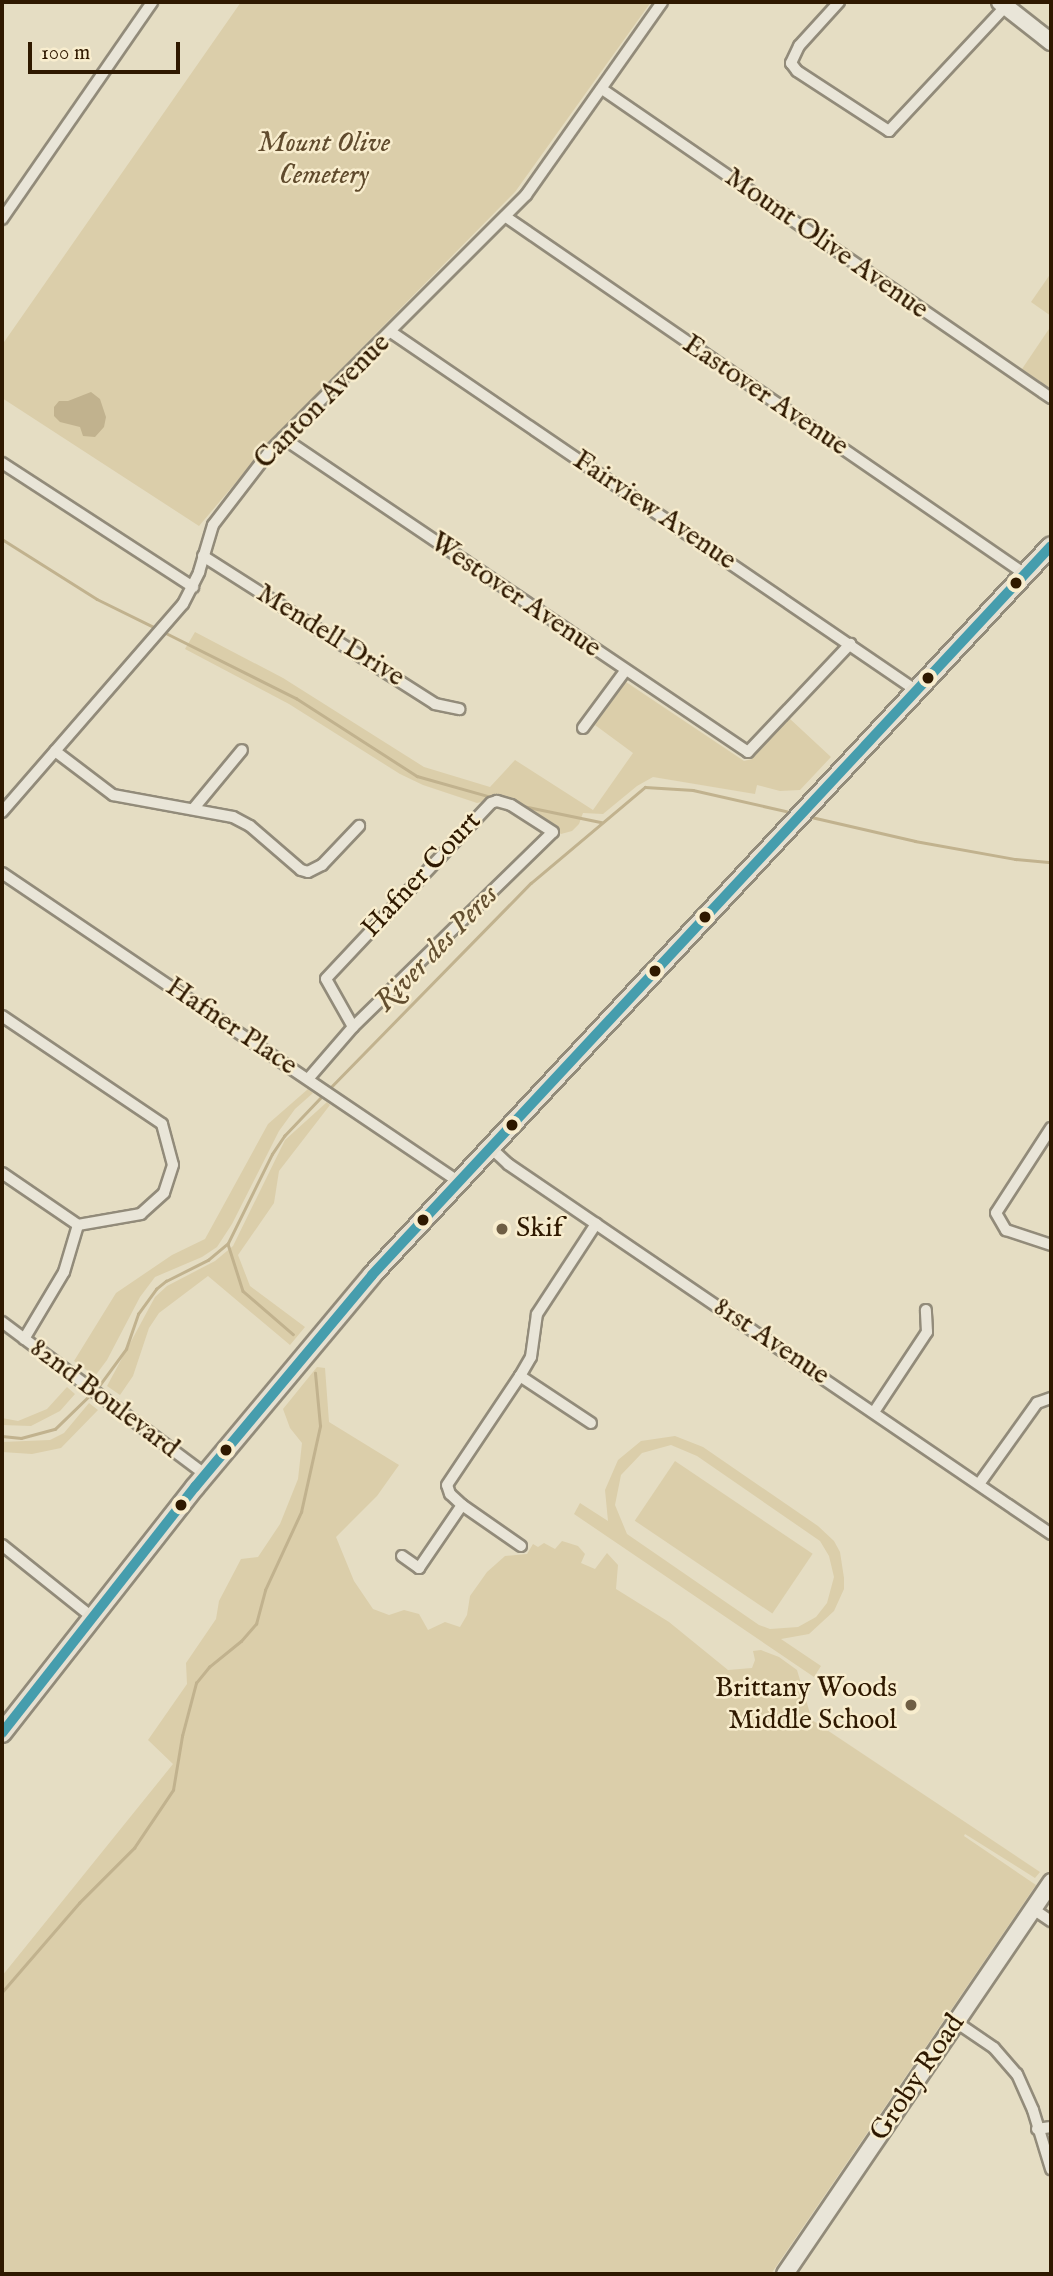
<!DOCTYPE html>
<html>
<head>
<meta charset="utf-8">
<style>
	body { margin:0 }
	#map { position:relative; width:1053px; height:2276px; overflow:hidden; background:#e5ddc3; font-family:"IM FELL English",serif }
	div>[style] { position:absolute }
	.green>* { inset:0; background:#dbceaa; transform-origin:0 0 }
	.water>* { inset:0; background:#c1b28e }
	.stream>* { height:2.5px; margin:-1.25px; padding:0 1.25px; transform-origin:1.25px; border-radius:1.25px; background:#c1b28e }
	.roads { filter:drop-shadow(2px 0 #928b7a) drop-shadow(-2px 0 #928b7a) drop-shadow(0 2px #928b7a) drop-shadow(0 -2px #928b7a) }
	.street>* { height:10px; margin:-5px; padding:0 5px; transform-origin:5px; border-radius:5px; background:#e9e5d8 }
	.secondary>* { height:16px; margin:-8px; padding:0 8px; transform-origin:8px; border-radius:8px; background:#e9e5d8 }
	.primary>* { height:18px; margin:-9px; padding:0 9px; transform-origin:9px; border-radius:9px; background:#e6e0d1 }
	.bus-1>* { height:10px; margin:-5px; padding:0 5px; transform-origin:5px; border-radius:5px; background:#469dad }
	.dots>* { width:19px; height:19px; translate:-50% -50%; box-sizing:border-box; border:4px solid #f8edce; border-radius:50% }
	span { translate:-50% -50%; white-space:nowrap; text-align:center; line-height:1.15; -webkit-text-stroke:5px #f8edce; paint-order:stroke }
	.park-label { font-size:28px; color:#604b2d; font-style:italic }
	.street-label { font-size:28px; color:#2f1900 }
	.poi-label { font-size:28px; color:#2f1900 }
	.left { translate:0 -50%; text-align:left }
	.right { translate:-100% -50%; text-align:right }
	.water-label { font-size:30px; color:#634f30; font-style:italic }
	.frame { position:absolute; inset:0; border:4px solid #2f1900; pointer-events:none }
	.scale { position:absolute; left:28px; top:42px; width:152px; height:32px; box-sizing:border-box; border:4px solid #2f1900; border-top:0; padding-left:9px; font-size:21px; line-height:24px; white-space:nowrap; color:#2f1900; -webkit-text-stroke:5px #f8edce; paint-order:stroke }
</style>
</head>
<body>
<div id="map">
	<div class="green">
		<div style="clip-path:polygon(241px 2px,651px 2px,515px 192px,277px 434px,199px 526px,2px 398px,2px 345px)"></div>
		<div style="clip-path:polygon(1051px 273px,1051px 316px,1031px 302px)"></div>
		<div style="clip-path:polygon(1051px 326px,1051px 389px,1022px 369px)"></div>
		<div style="clip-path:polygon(195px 632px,283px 678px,424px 767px,490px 787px,515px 760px,593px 810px,633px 753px,595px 725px,626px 682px,744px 761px,752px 759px,789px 718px,831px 757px,800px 790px,780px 791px,757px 785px,755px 794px,653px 777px,637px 786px,603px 814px,583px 813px,579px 824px,572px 831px,561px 834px,533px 812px,491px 800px,477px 803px,423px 785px,400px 774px,289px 704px,185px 649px)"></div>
		<div style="clip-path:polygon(308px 1089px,313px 1093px,295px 1109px,279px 1131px,232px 1224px,217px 1247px,202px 1257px,155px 1277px,140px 1297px,107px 1360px,95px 1376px,74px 1361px,116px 1293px,172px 1255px,205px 1239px,268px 1124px)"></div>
		<div style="clip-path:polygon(327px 1102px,330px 1105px,279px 1171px,274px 1203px,238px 1255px,250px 1286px,305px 1327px,290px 1345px,208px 1276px,159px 1313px,149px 1328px,133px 1376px,120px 1395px,107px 1386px,155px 1297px,167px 1286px,215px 1261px,233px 1246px,285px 1140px)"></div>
		<div style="clip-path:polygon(317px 1367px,325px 1368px,329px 1422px,399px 1465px,377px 1496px,336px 1537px,354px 1581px,373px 1609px,389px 1615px,404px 1610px,419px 1614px,428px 1630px,445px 1622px,460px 1627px,467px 1615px,470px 1596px,487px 1572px,505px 1556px,527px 1554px,533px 1544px,538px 1547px,544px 1543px,555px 1549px,562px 1541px,578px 1546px,585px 1554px,581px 1563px,595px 1569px,607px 1553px,618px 1565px,616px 1589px,669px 1622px,728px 1670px,752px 1668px,755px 1660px,753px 1651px,761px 1650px,779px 1657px,797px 1670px,812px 1720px,1040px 1872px,1035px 1878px,965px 1834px,964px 1836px,1036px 1885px,771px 2274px,2px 2274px,2px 1976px,173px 1764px,148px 1740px,187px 1684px,186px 1663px,216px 1619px,219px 1601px,241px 1559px,258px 1557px,280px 1524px,298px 1479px,302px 1443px,290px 1428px,283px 1409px)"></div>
		<div style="clip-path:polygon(67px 1387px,75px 1394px,60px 1411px,31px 1426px,2px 1425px,2px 1418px,18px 1421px,47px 1409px)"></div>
		<div style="clip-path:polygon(89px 1403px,98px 1410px,61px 1448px,32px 1454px,2px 1452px,2px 1442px,50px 1440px,64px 1433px)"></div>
		<div style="clip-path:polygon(evenodd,675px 1436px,703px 1447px,818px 1526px,834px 1541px,840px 1552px,844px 1578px,844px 1589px,834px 1611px,809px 1634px,781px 1639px,821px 1666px,814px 1677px,574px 1514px,580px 1503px,608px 1521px,605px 1490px,618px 1460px,641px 1441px,675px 1436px,671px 1445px,697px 1456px,820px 1541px,829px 1556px,834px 1577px,827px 1603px,816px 1617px,798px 1627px,770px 1629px,759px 1625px,627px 1534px,615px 1505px,621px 1475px,642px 1453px,671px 1445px)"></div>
		<div style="left:675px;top:1461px;width:166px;height:72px;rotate:34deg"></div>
	</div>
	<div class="water">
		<div style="clip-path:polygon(91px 392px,100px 399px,106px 417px,104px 427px,95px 437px,83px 436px,80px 427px,60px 422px,54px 416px,54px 407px,59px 401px,68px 401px)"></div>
	</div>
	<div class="stream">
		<div style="left:2px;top:539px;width:112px;rotate:32.3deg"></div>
		<div style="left:97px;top:599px;width:66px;rotate:26.2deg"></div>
		<div style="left:162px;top:631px;width:150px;rotate:26.6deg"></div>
		<div style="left:296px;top:698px;width:144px;rotate:32.8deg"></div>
		<div style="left:417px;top:776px;width:81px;rotate:15.8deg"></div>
		<div style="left:518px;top:805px;width:85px;rotate:11.6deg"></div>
		<div style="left:807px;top:816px;width:111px;rotate:13deg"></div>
		<div style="left:915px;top:841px;width:102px;rotate:10.2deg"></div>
		<div style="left:1015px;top:859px;width:36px;rotate:5deg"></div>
		<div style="left:327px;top:1091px;width:291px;rotate:-45.6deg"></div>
		<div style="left:531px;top:883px;width:149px;rotate:-40.1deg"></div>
		<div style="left:645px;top:787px;width:48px;rotate:3.6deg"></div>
		<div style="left:693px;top:790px;width:104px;rotate:12.8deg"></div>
		<div style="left:228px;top:1244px;width:49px;rotate:72.3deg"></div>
		<div style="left:243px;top:1291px;width:66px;rotate:40.7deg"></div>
		<div style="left:96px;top:1390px;width:51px;rotate:-53.8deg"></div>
		<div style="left:126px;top:1349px;width:37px;rotate:-71deg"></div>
		<div style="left:138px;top:1314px;width:31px;rotate:-54deg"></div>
		<div style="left:156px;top:1289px;width:13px;rotate:-39deg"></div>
		<div style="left:166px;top:1281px;width:47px;rotate:-26.6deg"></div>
		<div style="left:208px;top:1260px;width:26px;rotate:-40deg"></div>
		<div style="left:228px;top:1243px;width:99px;rotate:-63.7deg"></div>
		<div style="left:272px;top:1154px;width:22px;rotate:-56deg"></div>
		<div style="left:284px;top:1136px;width:57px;rotate:-46.4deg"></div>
		<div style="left:2px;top:1436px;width:19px;rotate:6deg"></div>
		<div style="left:21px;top:1438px;width:35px;rotate:-15deg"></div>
		<div style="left:55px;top:1429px;width:50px;rotate:-44.2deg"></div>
		<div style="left:2px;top:1992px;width:118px;rotate:-49.1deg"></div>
		<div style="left:79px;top:1903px;width:78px;rotate:-45deg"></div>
		<div style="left:134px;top:1848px;width:70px;rotate:-56.1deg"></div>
		<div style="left:173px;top:1790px;width:55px;rotate:-80.5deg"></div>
		<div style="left:182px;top:1736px;width:55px;rotate:-75.2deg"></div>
		<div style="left:196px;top:1683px;width:21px;rotate:-51deg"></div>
		<div style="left:209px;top:1667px;width:41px;rotate:-39.1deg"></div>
		<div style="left:241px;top:1641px;width:23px;rotate:-49deg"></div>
		<div style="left:256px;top:1624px;width:35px;rotate:-75deg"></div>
		<div style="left:265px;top:1590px;width:86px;rotate:-65.2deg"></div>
		<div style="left:301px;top:1512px;width:88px;rotate:-77.5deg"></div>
		<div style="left:320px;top:1426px;width:53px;rotate:-95.4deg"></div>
	</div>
	<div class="roads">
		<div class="street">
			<div style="left:839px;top:2px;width:59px;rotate:132.3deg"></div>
			<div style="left:799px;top:46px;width:19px;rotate:115deg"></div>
			<div style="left:791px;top:63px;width:10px;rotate:53deg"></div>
			<div style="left:797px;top:71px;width:110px;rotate:33.1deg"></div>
			<div style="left:889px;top:131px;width:171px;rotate:-46.9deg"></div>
			<div style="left:602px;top:89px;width:545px;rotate:34.54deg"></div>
			<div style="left:506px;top:217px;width:630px;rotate:34.52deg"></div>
			<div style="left:2px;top:219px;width:264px;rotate:-55.3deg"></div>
			<div style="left:391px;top:332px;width:637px;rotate:34.31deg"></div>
			<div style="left:283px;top:438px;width:561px;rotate:34.03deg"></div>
			<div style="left:748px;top:752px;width:149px;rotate:-46.6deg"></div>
			<div style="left:2px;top:463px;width:228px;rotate:33deg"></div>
			<div style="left:203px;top:556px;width:275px;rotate:32.5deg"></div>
			<div style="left:435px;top:704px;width:25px;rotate:12deg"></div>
			<div style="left:583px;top:728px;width:71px;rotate:-53.6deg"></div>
			<div style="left:55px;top:751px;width:73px;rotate:37.2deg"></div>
			<div style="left:113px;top:795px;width:122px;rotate:10.4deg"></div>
			<div style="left:233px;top:817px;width:19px;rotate:28deg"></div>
			<div style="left:250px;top:826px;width:67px;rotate:40.8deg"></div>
			<div style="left:301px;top:870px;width:7px;rotate:16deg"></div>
			<div style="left:308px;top:872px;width:16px;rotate:-27deg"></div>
			<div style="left:322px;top:865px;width:54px;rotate:-46.5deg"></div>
			<div style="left:194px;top:808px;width:75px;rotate:-50.4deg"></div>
			<div style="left:2px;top:812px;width:276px;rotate:-49deg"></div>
			<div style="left:183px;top:604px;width:36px;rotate:-63deg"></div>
			<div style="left:199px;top:572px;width:49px;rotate:-73.4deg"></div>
			<div style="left:213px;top:525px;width:93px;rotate:-52.4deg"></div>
			<div style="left:270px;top:451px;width:362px;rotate:-45deg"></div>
			<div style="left:526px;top:195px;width:236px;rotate:-54.8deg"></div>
			<div style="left:2px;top:873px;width:552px;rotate:34.06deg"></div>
			<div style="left:2px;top:1016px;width:193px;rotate:34deg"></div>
			<div style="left:162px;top:1124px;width:42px;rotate:75deg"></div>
			<div style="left:173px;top:1165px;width:29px;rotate:108deg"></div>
			<div style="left:164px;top:1193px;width:31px;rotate:138deg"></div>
			<div style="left:141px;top:1214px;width:64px;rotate:170.1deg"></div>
			<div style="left:78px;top:1225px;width:49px;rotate:106.6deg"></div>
			<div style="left:64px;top:1272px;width:78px;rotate:120.8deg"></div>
			<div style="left:308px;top:1079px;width:69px;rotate:-49.1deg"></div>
			<div style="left:353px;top:1027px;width:279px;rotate:-44.3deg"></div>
			<div style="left:553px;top:832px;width:50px;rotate:-147.3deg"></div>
			<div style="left:511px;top:805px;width:15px;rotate:-164deg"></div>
			<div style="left:497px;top:801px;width:6px;rotate:162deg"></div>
			<div style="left:491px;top:803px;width:241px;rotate:133.2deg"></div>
			<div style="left:326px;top:979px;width:55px;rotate:60.6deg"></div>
			<div style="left:1051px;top:1128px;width:101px;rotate:122.9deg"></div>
			<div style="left:996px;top:1213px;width:20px;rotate:60deg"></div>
			<div style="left:1006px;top:1230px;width:47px;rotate:18.4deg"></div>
			<div style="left:491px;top:1148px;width:23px;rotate:43deg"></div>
			<div style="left:508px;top:1164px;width:657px;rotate:34.27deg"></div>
			<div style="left:2px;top:1173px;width:92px;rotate:34.4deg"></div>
			<div style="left:2px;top:1322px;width:255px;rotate:36.9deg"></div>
			<div style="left:520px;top:1376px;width:85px;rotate:33.5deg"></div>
			<div style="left:874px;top:1412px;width:96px;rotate:-56.5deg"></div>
			<div style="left:927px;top:1332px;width:22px;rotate:-93deg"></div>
			<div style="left:979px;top:1484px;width:100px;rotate:-54.4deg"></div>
			<div style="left:1037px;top:1403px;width:15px;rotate:-20deg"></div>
			<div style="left:2px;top:1545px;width:117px;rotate:38.7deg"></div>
			<div style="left:521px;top:1546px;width:72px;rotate:-145.2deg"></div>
			<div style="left:462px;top:1505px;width:16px;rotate:-137deg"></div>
			<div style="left:450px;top:1494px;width:9px;rotate:-108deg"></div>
			<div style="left:447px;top:1485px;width:131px;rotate:-56.2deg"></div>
			<div style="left:520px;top:1376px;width:22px;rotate:-60deg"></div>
			<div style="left:531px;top:1357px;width:43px;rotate:-82.1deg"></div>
			<div style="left:537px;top:1314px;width:108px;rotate:-56.8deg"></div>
			<div style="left:402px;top:1556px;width:21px;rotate:35deg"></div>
			<div style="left:419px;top:1568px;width:76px;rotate:-55.7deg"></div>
			<div style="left:1033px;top:1909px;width:22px;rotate:34deg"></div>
			<div style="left:956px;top:2022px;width:46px;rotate:34.4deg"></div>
			<div style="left:994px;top:2048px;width:35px;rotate:49deg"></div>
			<div style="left:1017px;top:2074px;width:39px;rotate:66deg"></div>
			<div style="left:1033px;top:2110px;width:62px;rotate:73deg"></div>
			<div style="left:1037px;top:2129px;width:14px;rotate:-8deg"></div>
		</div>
		<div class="secondary">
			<div style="left:1000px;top:2px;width:65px;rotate:38.1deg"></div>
			<div style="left:785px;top:2274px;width:474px;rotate:-55.8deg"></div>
		</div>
		<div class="primary">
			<div style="left:2px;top:1733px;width:313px;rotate:-51.9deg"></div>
			<div style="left:195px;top:1487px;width:276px;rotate:-50.1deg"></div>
			<div style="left:372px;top:1275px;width:996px;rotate:-47.03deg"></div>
		</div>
	</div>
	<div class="bus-1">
		<div style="left:2px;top:1733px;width:313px;rotate:-51.9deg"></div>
		<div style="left:195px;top:1487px;width:276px;rotate:-50.1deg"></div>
		<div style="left:372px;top:1275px;width:996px;rotate:-47.03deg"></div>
	</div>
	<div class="dots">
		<div style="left:1016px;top:583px;background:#2f1900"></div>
		<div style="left:928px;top:678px;background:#2f1900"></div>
		<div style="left:705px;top:917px;background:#2f1900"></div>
		<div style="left:655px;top:971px;background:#2f1900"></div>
		<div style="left:512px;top:1125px;background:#2f1900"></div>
		<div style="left:423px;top:1220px;background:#2f1900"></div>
		<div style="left:502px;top:1229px;background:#6f5e44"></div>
		<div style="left:226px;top:1450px;background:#2f1900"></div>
		<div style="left:181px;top:1505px;background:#2f1900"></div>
		<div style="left:911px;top:1705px;background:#6f5e44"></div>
	</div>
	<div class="park-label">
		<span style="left:324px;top:160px">Mount Olive<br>Cemetery</span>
	</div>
	<div class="street-label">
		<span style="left:826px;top:244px;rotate:35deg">Mount Olive Avenue</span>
		<span style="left:765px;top:396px;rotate:34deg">Eastover Avenue</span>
		<span style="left:323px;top:402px;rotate:-45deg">Canton Avenue</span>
		<span style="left:654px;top:511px;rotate:34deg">Fairview Avenue</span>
		<span style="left:515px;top:596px;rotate:34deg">Westover Avenue</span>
		<span style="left:330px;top:636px;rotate:32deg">Mendell Drive</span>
		<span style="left:422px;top:875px;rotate:-47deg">Hafner Court</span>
		<span style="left:231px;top:1027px;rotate:34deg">Hafner Place</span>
		<span style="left:771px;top:1342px;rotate:34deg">81st Avenue</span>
		<span style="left:104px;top:1399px;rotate:37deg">82nd Boulevard</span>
		<span style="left:918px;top:2078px;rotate:-56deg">Groby Road</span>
	</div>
	<div class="poi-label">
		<span class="left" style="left:516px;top:1229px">Skif</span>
		<span class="right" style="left:897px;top:1705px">Brittany Woods<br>Middle School</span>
	</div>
	<div class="water-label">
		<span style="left:437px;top:949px;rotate:-46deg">River des Peres</span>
	</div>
	<div class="frame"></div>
	<div class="scale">100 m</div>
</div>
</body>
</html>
